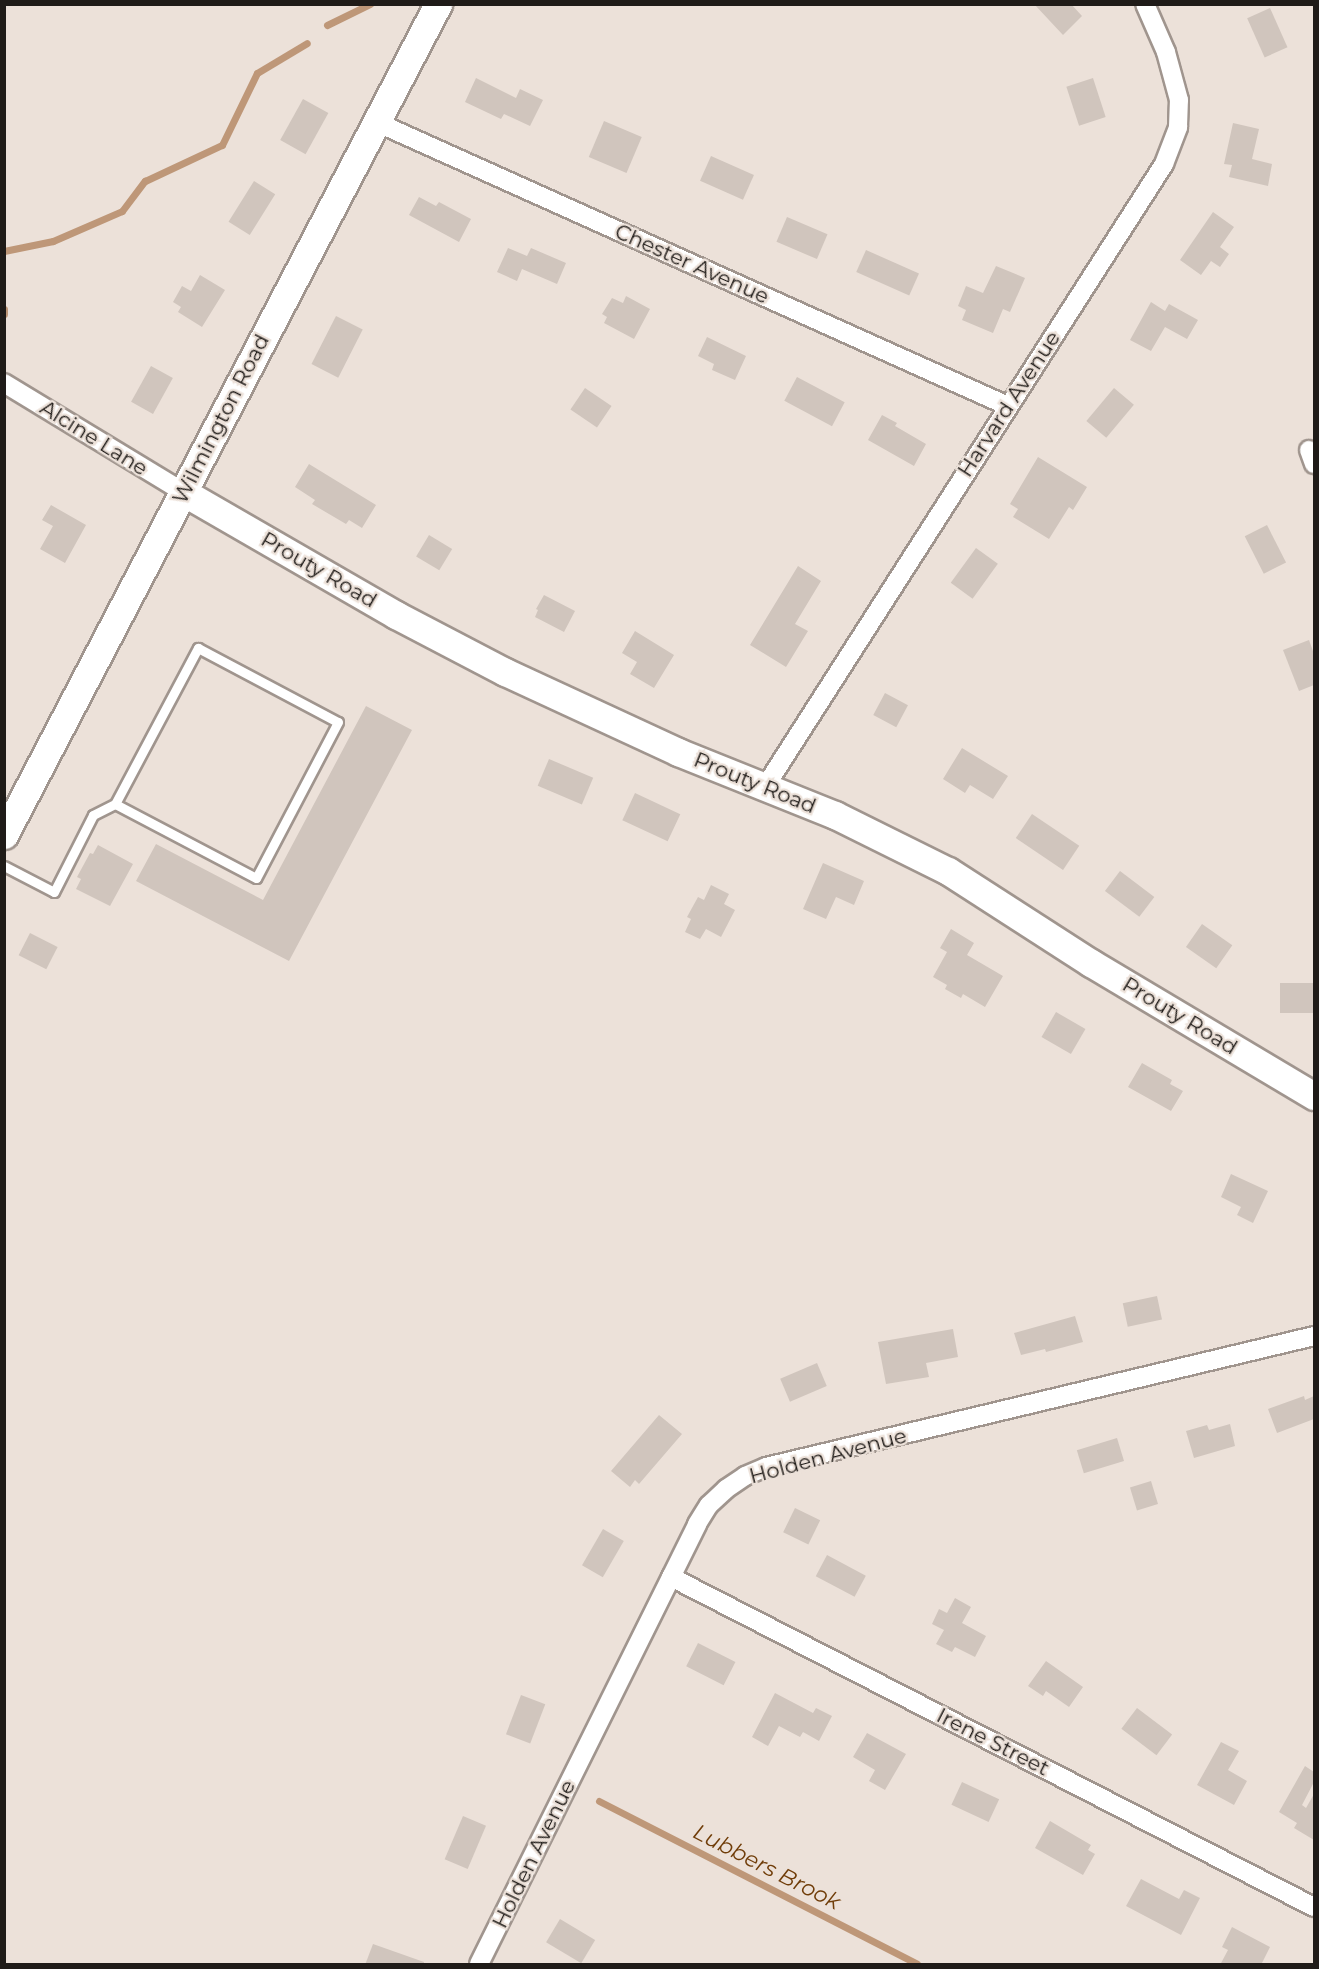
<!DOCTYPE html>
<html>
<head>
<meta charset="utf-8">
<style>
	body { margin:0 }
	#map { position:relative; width:1319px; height:1969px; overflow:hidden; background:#ece1d9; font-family:Montserrat,sans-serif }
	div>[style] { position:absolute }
	.stream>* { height:7px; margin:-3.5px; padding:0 3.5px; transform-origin:3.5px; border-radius:3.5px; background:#be9778 }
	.building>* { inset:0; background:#d0c5bd; transform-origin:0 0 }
	.roads { filter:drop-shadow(2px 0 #a0958e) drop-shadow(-2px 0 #a0958e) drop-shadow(0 2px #a0958e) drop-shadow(0 -2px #a0958e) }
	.lane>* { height:9px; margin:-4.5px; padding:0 4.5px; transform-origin:4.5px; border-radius:4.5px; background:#fff }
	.street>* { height:18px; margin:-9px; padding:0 9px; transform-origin:9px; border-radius:9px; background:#fff }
	.secondary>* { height:27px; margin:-13.5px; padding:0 13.5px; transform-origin:13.5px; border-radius:13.5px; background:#fff }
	span { translate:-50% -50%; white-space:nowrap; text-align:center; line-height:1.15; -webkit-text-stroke:4.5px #ece1d9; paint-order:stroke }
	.street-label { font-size:21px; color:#1f1b18 }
	.water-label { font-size:22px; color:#703d09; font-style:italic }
	.frame { position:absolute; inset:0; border:6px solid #1f1b18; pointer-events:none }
</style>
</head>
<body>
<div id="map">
	<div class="stream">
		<div style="left:327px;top:25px;width:48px;rotate:-26deg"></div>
		<div style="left:4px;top:251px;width:50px;rotate:-11.5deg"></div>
		<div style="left:53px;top:241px;width:75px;rotate:-23.5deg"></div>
		<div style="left:122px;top:211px;width:38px;rotate:-53deg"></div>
		<div style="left:145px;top:181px;width:85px;rotate:-25.1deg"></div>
		<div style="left:222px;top:145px;width:80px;rotate:-64.1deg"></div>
		<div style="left:257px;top:73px;width:58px;rotate:-31deg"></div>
		<div style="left:4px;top:309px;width:5px;rotate:90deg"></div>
		<div style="left:599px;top:1801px;width:357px;rotate:27.1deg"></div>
	</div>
	<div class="building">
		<div style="clip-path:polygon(1034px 4px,1071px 4px,1082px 16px,1063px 35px)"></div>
		<div style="left:1270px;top:8px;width:43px;height:25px;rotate:66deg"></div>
		<div style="clip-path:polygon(476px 78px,516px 98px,520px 89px,543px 100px,530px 126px,504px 114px,501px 119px,465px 102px)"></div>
		<div style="left:1093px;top:78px;width:41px;height:28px;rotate:72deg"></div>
		<div style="left:303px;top:99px;width:29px;height:47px;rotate:29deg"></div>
		<div style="left:604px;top:121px;width:41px;height:39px;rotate:23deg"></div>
		<div style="clip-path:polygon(1233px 123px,1259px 129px,1252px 159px,1272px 164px,1268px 186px,1229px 177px,1232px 165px,1224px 164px)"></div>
		<div style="left:711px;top:156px;width:47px;height:27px;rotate:24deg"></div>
		<div style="left:254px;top:181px;width:25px;height:48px;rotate:32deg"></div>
		<div style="clip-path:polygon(419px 197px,436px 206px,439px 202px,471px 219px,459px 242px,409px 215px)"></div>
		<div style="clip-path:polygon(1213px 212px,1234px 227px,1220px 247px,1229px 254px,1220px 267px,1211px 261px,1201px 275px,1180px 260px)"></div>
		<div style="left:787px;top:217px;width:44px;height:27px;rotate:23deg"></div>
		<div style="clip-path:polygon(508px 248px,527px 256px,531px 248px,566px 263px,557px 284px,522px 269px,517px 281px,497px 272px)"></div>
		<div style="left:866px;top:250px;width:58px;height:24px;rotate:24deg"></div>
		<div style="clip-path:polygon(996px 266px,1025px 278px,1010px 312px,1003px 309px,993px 333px,962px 320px,966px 310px,958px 306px,966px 286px,983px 293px)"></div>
		<div style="clip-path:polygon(200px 275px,225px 290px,202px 327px,178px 312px,181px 307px,173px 302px,182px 286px,191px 291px)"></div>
		<div style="clip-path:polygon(626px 296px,650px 309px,634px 339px,604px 323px,607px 317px,602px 314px,612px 298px,623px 303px)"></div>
		<div style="clip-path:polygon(1151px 302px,1165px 311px,1169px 304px,1198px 320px,1187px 339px,1165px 327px,1151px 351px,1130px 340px)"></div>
		<div style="left:336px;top:316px;width:30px;height:54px;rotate:27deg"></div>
		<div style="clip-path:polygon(707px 337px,746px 356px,735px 380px,712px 370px,714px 364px,698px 356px)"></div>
		<div style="left:151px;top:366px;width:25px;height:41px;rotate:29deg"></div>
		<div style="left:797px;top:377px;width:54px;height:27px;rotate:28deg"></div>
		<div style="left:585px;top:388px;width:32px;height:26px;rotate:34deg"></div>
		<div style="left:1114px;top:388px;width:26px;height:43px;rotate:40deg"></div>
		<div style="clip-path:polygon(882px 415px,897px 423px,895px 426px,926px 444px,914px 466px,868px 440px)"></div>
		<div style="clip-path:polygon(1038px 457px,1087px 487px,1073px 510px,1069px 507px,1049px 539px,1013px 517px,1018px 509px,1010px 504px)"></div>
		<div style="clip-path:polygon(309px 464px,376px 505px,362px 528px,349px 520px,346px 524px,312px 504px,315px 500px,295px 487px)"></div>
		<div style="clip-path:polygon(51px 505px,86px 525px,65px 563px,40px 549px,53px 526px,42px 520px)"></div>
		<div style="left:1267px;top:525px;width:42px;height:25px;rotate:63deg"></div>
		<div style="left:429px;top:535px;width:27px;height:25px;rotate:31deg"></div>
		<div style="left:976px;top:548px;width:27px;height:43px;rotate:36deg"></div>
		<div style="clip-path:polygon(798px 566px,821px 581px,795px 624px,808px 631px,786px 667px,750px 645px)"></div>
		<div style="clip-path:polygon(544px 595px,575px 611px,564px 632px,535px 617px,538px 610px,536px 609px)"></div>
		<div style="clip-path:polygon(635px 631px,674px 655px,654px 688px,630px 674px,637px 662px,622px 653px)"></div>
		<div style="clip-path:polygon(1309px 640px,1314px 654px,1314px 685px,1299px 691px,1283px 650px)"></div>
		<div style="left:885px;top:693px;width:26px;height:25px;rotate:28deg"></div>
		<div style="clip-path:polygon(366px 706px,412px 730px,289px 961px,136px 881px,156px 844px,263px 900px)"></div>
		<div style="clip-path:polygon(962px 748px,1008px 776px,993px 799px,970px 785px,965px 793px,943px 779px)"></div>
		<div style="left:549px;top:759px;width:48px;height:29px;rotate:23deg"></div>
		<div style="left:635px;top:793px;width:50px;height:30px;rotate:25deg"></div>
		<div style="left:1032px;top:814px;width:57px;height:29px;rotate:34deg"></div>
		<div style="clip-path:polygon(98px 845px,133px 864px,110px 906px,76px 889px,81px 879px,77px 877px,90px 853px,93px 854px)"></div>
		<div style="clip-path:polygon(823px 863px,864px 881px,854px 905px,836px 897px,826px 919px,803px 909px)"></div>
		<div style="left:1120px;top:871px;width:43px;height:25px;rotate:37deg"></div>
		<div style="clip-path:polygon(711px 885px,729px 894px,724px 904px,735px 910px,721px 937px,706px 929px,700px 939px,685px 932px,691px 919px,687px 917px,698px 897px,704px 900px)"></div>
		<div style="left:1202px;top:924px;width:37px;height:28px;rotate:35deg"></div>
		<div style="clip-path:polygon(951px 929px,974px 943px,967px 955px,1003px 976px,985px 1007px,963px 994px,961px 998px,945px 989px,947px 985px,933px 977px,947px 952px,940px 948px)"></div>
		<div style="left:30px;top:933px;width:31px;height:25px;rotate:27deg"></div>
		<div style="left:1280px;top:983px;width:34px;height:30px"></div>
		<div style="left:1056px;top:1012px;width:34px;height:29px;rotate:30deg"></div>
		<div style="clip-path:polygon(1142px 1063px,1172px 1080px,1170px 1084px,1183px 1091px,1171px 1111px,1128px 1087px)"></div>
		<div style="clip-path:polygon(1231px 1174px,1268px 1191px,1253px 1223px,1237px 1215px,1241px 1207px,1221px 1197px)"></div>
		<div style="left:1157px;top:1296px;width:24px;height:35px;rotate:78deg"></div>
		<div style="clip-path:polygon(1075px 1316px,1083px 1342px,1046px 1352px,1045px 1349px,1021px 1355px,1014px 1333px)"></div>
		<div style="clip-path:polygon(953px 1329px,958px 1357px,926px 1363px,929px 1377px,886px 1384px,878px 1342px)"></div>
		<div style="left:817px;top:1363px;width:25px;height:40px;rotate:67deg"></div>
		<div style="clip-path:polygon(1304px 1396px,1305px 1400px,1314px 1396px,1314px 1419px,1277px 1433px,1268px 1409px)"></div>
		<div style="clip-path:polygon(659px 1415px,682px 1434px,639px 1484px,635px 1480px,630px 1487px,611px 1471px)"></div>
		<div style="clip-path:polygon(1230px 1424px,1235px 1446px,1194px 1458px,1186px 1431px,1207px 1425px,1209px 1430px)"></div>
		<div style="left:1117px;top:1438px;width:24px;height:42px;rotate:73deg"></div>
		<div style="left:1151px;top:1481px;width:24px;height:22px;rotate:73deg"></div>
		<div style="left:795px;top:1508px;width:28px;height:27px;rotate:26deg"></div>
		<div style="left:603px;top:1529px;width:24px;height:42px;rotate:30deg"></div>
		<div style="left:827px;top:1555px;width:44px;height:24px;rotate:28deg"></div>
		<div style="clip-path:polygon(955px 1598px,971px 1607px,962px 1623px,986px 1636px,975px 1657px,955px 1647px,952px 1652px,936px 1644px,944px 1630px,932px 1624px,939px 1609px,947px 1613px)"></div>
		<div style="left:698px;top:1643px;width:42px;height:26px;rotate:27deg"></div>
		<div style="clip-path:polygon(1046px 1661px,1083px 1687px,1069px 1707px,1046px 1691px,1043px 1696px,1028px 1686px)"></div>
		<div style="clip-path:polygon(775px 1693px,813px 1713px,816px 1708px,832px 1716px,819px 1741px,803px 1732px,800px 1737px,779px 1726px,768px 1746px,752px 1737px)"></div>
		<div style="left:521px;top:1695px;width:26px;height:42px;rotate:21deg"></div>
		<div style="left:1137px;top:1708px;width:44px;height:26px;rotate:37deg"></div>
		<div style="clip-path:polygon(867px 1733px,906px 1754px,885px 1790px,869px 1781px,875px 1770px,853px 1757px)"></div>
		<div style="clip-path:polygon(1221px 1742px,1239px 1751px,1228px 1770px,1247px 1781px,1234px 1805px,1197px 1785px)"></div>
		<div style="clip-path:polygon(1305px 1766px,1314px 1772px,1314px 1782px,1302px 1805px,1306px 1808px,1314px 1794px,1314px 1840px,1294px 1828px,1297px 1823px,1279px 1812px)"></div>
		<div style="left:962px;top:1782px;width:41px;height:25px;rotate:25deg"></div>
		<div style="left:463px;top:1816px;width:25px;height:47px;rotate:23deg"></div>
		<div style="clip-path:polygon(1050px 1821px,1091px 1845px,1088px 1850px,1095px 1854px,1083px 1875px,1035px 1848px)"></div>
		<div style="clip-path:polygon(1141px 1879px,1179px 1899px,1184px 1890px,1200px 1898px,1181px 1935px,1126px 1906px)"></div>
		<div style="left:560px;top:1919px;width:41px;height:27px;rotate:31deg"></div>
		<div style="clip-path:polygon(1232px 1927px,1270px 1947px,1261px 1965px,1220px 1965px,1228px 1950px,1222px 1947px)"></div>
		<div style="clip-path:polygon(373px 1944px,424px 1962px,424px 1965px,365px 1965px)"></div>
	</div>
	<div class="roads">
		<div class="lane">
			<div style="left:198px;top:648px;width:158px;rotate:27.9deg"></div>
			<div style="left:338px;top:722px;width:176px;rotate:117.7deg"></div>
			<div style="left:256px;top:878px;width:159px;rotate:-152.3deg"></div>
			<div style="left:115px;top:804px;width:177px;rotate:-62deg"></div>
			<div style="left:4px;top:866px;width:56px;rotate:27.5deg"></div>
			<div style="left:54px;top:892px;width:86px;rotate:-63.1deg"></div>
			<div style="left:93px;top:815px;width:25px;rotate:-27deg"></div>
		</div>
		<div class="street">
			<div style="left:376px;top:122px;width:693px;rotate:24.2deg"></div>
			<div style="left:4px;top:383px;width:210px;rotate:31.3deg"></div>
			<div style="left:1309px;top:450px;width:15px;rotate:70deg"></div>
			<div style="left:765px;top:787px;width:740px;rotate:-57.36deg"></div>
			<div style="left:1164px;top:164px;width:40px;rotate:-69deg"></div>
			<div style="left:1178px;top:127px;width:27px;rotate:-88deg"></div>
			<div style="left:1179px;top:100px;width:50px;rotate:-105.2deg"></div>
			<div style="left:1166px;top:52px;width:52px;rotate:-113.6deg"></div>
			<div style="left:671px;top:1577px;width:723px;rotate:27.17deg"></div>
			<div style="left:479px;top:1964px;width:491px;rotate:-63.6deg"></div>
			<div style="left:697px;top:1524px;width:22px;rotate:-58deg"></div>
			<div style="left:709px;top:1505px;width:23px;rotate:-43deg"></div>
			<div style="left:726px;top:1489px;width:23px;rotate:-34deg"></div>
			<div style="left:745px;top:1476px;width:23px;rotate:-23deg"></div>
			<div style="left:766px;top:1467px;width:563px;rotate:-13.44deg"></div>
		</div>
		<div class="secondary">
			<div style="left:183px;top:492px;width:246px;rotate:30deg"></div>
			<div style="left:396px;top:615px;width:123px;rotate:27.6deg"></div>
			<div style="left:505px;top:672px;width:191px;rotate:24.8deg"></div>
			<div style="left:678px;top:752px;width:169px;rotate:21.9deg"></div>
			<div style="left:835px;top:815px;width:126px;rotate:26.4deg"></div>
			<div style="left:948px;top:871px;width:170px;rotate:32.8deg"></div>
			<div style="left:1091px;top:963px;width:260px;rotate:30.8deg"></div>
			<div style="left:4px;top:835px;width:938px;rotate:-62.42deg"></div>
		</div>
	</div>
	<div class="street-label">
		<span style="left:692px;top:264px;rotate:24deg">Chester Avenue</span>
		<span style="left:1009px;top:404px;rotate:-57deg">Harvard Avenue</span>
		<span style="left:221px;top:419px;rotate:-63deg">Wilmington Road</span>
		<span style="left:94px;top:438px;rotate:32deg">Alcine Lane</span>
		<span style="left:319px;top:570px;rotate:30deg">Prouty Road</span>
		<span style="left:755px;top:783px;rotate:22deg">Prouty Road</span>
		<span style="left:1180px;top:1016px;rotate:31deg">Prouty Road</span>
		<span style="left:828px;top:1456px;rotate:-15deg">Holden Avenue</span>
		<span style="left:993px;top:1742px;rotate:27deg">Irene Street</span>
		<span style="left:534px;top:1854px;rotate:-64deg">Holden Avenue</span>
	</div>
	<div class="water-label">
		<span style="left:767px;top:1867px;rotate:27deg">Lubbers Brook</span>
	</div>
	<div class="frame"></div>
</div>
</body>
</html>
